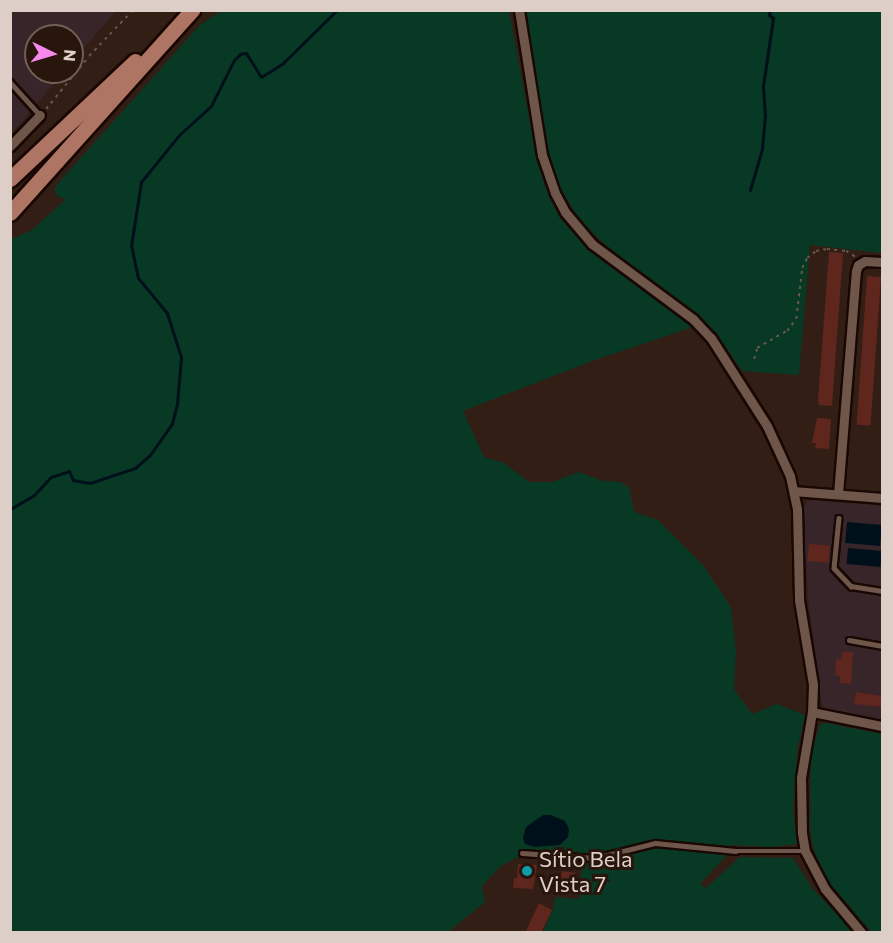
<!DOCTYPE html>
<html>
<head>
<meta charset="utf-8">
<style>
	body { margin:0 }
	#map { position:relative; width:893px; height:943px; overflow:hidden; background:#321e14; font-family:Commissioner,sans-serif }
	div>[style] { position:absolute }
	.industrial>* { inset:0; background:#38252a }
	.green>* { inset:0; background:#083925 }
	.water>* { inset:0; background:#00101a; transform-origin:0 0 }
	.stream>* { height:3px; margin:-1.5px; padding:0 1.5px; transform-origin:1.5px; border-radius:1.5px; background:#00101a }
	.building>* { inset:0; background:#5e261d; transform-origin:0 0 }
	.path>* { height:1.5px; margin-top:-0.75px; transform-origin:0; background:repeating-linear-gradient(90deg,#68564d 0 3px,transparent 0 7.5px) }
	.roads { filter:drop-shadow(2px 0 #190702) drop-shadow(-2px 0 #190702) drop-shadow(0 2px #190702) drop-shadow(0 -2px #190702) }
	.service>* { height:4.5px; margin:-2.25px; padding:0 2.25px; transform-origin:2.25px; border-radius:2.25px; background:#6e564b }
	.minor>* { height:9px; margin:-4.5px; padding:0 4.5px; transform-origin:4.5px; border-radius:4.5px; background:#6e564b }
	.primary>* { height:15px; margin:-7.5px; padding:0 7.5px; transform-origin:7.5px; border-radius:7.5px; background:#af7564 }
	.dots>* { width:16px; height:16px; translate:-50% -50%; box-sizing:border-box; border:3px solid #28150b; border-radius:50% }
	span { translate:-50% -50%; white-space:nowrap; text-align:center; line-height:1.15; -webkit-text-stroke:6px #28150b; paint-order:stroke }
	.poi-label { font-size:22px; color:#ddcec8 }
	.left { translate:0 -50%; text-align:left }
	.frame { position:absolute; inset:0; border:12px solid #ddcec8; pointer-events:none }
	.north { position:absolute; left:24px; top:24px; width:60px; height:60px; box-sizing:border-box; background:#28150b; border:2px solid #705f57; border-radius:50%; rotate:95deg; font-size:16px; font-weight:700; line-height:24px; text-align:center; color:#ddcec8 }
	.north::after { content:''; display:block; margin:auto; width:21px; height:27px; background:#f688ed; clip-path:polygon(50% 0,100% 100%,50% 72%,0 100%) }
</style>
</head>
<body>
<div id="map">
	<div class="industrial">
		<div style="clip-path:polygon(11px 11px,116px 11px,72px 62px,72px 36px,36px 36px,36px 72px,64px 72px,11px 134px)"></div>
		<div style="clip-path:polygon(812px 500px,882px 506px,882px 720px,828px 710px,822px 705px,808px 596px,803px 508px,807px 501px)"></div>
	</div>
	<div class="green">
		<div style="clip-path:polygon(220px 11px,509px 11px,537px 160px,546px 189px,560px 216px,588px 248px,693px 327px,595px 360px,463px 411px,484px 457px,504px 463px,529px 482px,552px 482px,579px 472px,603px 481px,620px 482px,629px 487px,634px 512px,658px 520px,703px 565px,731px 607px,736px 652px,734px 689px,752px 714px,777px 704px,805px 715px,798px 747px,795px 776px,793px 812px,797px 844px,770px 847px,731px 845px,725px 857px,700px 884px,706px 888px,740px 857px,793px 858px,812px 888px,854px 932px,543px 932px,553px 910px,555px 897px,579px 899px,582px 862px,518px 857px,501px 866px,482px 886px,485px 902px,448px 932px,11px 932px,11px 239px,32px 230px,66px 199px,58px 197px,54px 190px,60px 181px,199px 26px)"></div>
		<div style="clip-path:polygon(526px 11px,882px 11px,882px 253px,810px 245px,799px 375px,742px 371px,716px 334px,697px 314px,622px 260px,581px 222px,561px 190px,548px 154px)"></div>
		<div style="clip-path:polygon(826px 723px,882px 734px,882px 932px,871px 932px,828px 881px,820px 869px,813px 846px,810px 828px,811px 753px,820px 724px)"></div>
	</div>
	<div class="water">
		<div style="left:847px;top:522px;width:35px;height:21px;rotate:5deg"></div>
		<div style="left:848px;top:548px;width:34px;height:16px;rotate:5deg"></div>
		<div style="clip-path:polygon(543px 815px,551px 815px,565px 821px,569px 829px,568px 837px,560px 845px,535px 847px,525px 844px,523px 838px,526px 827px)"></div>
	</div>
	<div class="stream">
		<div style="left:750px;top:190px;width:43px;rotate:-73.7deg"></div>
		<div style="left:762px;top:149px;width:33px;rotate:-85deg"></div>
		<div style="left:765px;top:116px;width:30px;rotate:-94deg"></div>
		<div style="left:763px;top:86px;width:69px;rotate:-81.6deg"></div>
		<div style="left:773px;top:18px;width:5px;rotate:-143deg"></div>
		<div style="left:769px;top:15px;width:5px;rotate:-79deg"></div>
		<div style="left:10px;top:509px;width:28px;rotate:-30deg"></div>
		<div style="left:34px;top:495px;width:25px;rotate:-47deg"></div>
		<div style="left:51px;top:477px;width:19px;rotate:-18deg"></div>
		<div style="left:69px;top:471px;width:10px;rotate:66deg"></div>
		<div style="left:73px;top:480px;width:17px;rotate:10deg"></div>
		<div style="left:90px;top:483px;width:47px;rotate:-18.4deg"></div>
		<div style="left:135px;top:468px;width:20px;rotate:-41deg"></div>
		<div style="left:150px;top:455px;width:39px;rotate:-55deg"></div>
		<div style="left:172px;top:423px;width:20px;rotate:-75deg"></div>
		<div style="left:177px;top:404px;width:47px;rotate:-85.1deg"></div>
		<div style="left:181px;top:357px;width:46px;rotate:-107.7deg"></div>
		<div style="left:167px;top:313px;width:45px;rotate:-129.6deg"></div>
		<div style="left:138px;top:278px;width:33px;rotate:-102deg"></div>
		<div style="left:131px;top:246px;width:65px;rotate:-81.1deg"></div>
		<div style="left:141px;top:182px;width:60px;rotate:-51deg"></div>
		<div style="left:179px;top:135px;width:43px;rotate:-42.2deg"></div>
		<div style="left:211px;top:106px;width:51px;rotate:-63.4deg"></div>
		<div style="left:234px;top:60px;width:8px;rotate:-45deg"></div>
		<div style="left:240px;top:54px;width:6px;rotate:-9deg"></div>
		<div style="left:246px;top:53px;width:28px;rotate:58deg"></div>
		<div style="left:261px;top:77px;width:26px;rotate:-32deg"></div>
		<div style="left:283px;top:63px;width:76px;rotate:-44.5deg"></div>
	</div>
	<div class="building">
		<div style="clip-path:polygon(829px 252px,843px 253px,832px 406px,819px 405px,818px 400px)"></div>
		<div style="left:867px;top:276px;width:14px;height:149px;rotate:4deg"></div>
		<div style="clip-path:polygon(817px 418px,831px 419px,829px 449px,815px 448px,816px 443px,812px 443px)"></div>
		<div style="left:809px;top:544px;width:21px;height:17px;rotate:5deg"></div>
		<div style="clip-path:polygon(842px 652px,853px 652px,851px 684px,840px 683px,840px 676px,835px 675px,836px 659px,841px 660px)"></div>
		<div style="clip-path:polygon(856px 692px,882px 696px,882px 707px,854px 704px)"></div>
		<div style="clip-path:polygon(518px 864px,537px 865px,533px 889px,513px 888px,514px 878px,517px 878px)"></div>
		<div style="left:562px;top:871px;width:15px;height:14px;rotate:8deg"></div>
		<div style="clip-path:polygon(539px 903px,552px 910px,541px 933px,525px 933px)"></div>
	</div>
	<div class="path">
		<div style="left:46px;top:109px;width:68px;rotate:-50.9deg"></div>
		<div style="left:89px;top:56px;width:64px;rotate:-46.3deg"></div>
		<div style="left:754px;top:359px;width:11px;rotate:-75deg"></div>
		<div style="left:757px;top:348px;width:34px;rotate:-30deg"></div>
		<div style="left:787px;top:331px;width:15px;rotate:-53deg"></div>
		<div style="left:796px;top:319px;width:51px;rotate:-83.3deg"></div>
		<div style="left:802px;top:268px;width:11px;rotate:-63deg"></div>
		<div style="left:807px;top:258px;width:11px;rotate:-38deg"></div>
		<div style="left:816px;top:251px;width:11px;rotate:-10deg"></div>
		<div style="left:827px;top:249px;width:19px;rotate:6deg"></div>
		<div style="left:846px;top:251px;width:12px;rotate:31deg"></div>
	</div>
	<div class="roads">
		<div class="service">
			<div style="left:10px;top:82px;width:45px;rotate:47.7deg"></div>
			<div style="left:839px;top:518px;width:50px;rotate:95.7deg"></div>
			<div style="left:834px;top:568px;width:25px;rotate:47deg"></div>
			<div style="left:851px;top:586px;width:31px;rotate:9deg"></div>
			<div style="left:849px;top:640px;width:34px;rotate:10deg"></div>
			<div style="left:522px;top:853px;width:73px;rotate:3.9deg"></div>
			<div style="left:595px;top:858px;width:62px;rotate:-14deg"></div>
			<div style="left:655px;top:843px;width:81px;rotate:5.6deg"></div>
			<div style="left:736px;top:851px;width:69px"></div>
		</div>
		<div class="minor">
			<div style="left:519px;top:10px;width:147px;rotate:81deg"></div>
			<div style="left:542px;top:155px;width:40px;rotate:71.1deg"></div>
			<div style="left:555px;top:193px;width:21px;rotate:62deg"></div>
			<div style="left:565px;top:212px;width:42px;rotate:49.8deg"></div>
			<div style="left:592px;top:244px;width:126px;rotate:36.6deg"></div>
			<div style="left:693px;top:319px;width:26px;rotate:47deg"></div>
			<div style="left:711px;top:338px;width:104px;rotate:57.5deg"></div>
			<div style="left:767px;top:426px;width:55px;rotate:65.3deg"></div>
			<div style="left:790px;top:476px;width:34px;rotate:78deg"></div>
			<div style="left:797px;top:509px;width:91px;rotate:88.7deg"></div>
			<div style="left:799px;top:600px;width:86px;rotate:80.6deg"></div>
			<div style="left:813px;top:685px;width:27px;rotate:92deg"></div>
			<div style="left:812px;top:712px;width:67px;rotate:99.5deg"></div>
			<div style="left:801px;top:778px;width:55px;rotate:89deg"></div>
			<div style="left:802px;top:833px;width:18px;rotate:81deg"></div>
			<div style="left:805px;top:851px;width:43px;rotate:62.2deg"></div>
			<div style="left:825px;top:889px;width:56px;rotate:50.1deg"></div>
			<div style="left:10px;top:146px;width:43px;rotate:-45.9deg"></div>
			<div style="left:794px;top:491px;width:88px;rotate:4.5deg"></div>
			<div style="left:838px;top:494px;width:224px;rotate:-85.4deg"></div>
			<div style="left:856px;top:271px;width:6px;rotate:-72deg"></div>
			<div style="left:858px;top:265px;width:8px;rotate:-30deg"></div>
			<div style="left:865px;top:261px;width:17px;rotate:3deg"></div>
			<div style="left:812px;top:712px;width:71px;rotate:11.3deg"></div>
		</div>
		<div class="primary">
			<div style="left:10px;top:179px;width:172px;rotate:-43.3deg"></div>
			<div style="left:10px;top:213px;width:273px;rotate:-48.1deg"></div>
		</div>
	</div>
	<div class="dots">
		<div style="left:527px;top:871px;background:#0f9aa8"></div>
	</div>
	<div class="poi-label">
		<span class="left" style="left:539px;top:871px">Sítio Bela<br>Vista 7</span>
	</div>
	<div class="frame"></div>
	<div class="north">N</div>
</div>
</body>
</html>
